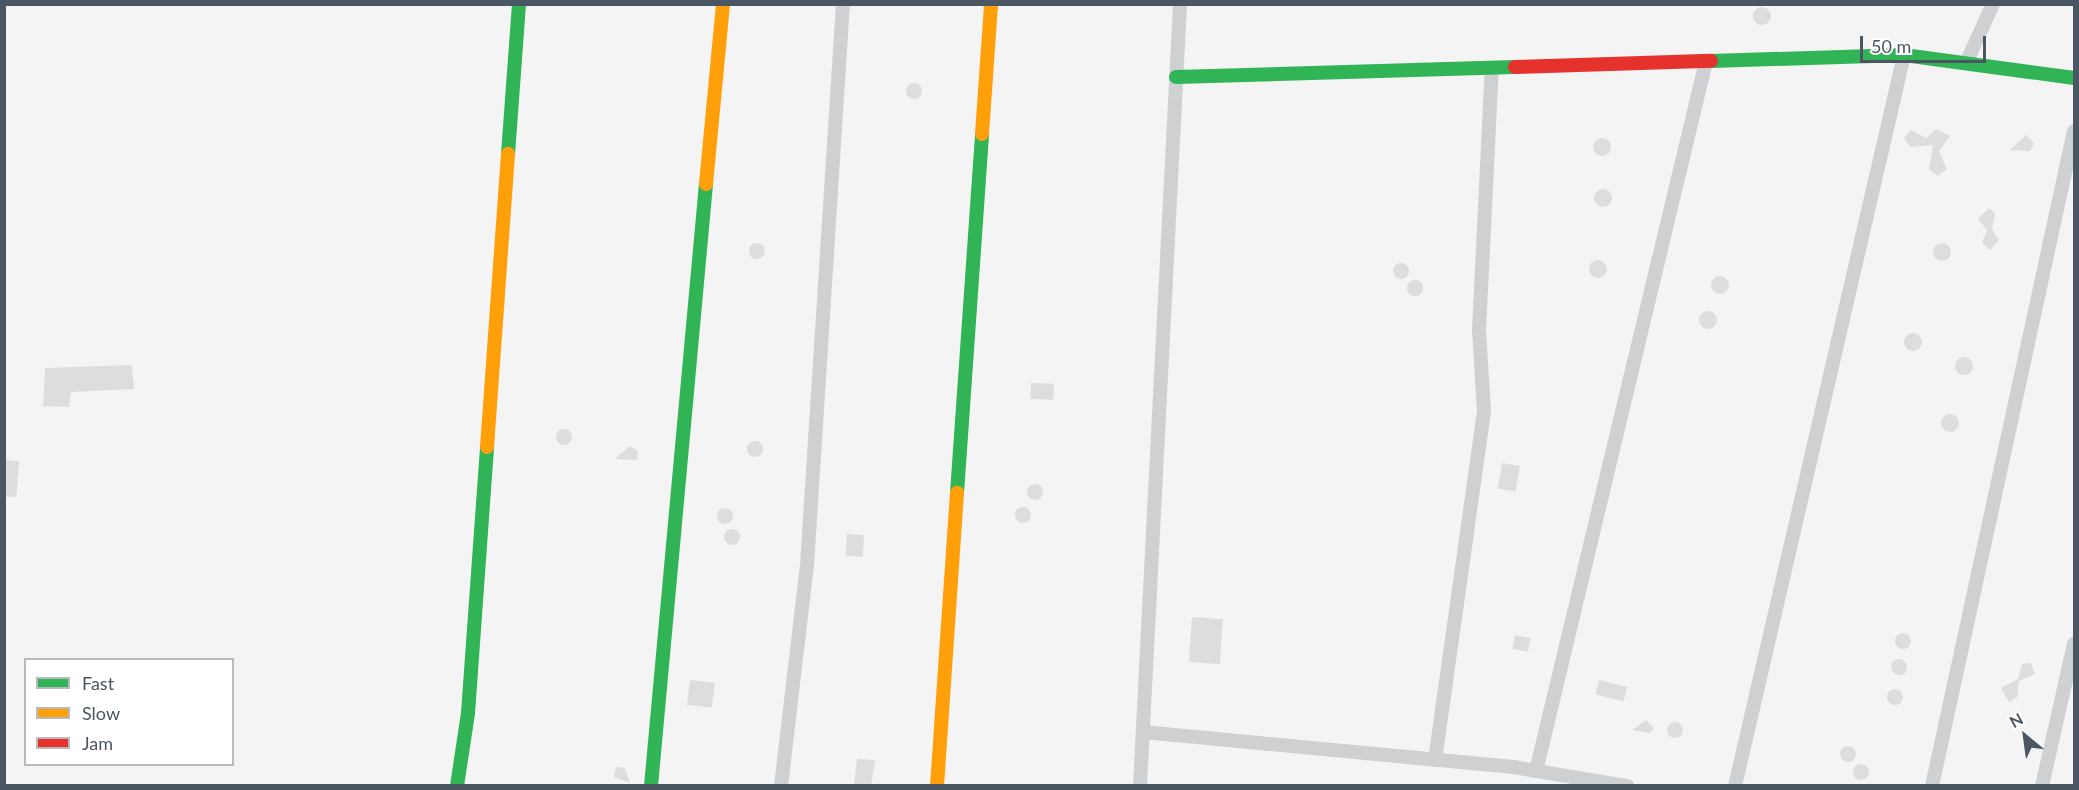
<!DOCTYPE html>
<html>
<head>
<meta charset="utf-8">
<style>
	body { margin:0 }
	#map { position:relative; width:2079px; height:790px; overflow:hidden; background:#f4f4f4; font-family:Lato,sans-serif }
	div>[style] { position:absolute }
	.building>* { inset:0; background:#ddddde; transform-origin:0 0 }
	.round { border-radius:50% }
	.street>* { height:14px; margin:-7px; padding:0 7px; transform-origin:7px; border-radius:7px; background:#ced0d2 }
	.fast>* { height:14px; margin:-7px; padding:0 7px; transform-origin:7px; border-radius:7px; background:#30b455 }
	.slow>* { height:14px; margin:-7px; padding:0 7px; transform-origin:7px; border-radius:7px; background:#ff9f0a }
	.jam>* { height:14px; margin:-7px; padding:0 7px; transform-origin:7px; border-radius:7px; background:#e5322d }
	span { translate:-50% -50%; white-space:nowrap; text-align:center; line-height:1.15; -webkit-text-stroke:4.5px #fff; paint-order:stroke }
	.frame { position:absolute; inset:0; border:6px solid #4a5661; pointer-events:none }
	.legend { position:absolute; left:24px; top:658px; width:210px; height:108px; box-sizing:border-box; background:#fff; border:2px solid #b7bbc0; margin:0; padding:8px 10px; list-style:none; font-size:18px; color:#4a5661 }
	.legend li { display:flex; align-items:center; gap:12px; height:30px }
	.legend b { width:30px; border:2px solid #b7bbc0 }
	.north { position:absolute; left:1995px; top:706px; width:60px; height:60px; -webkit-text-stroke:4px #fff; paint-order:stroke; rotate:331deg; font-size:16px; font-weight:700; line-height:24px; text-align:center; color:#4a5661 }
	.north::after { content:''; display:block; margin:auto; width:21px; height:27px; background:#4a5661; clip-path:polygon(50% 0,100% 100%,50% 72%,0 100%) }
	.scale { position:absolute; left:1860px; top:36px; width:126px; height:27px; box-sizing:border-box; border:3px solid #4a5661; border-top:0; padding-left:8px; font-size:18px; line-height:21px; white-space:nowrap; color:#4a5661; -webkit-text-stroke:4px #fff; paint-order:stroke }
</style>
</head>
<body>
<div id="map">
	<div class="building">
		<div class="round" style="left:1753px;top:7px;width:18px;height:18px"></div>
		<div class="round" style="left:906px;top:83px;width:16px;height:16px"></div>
		<div style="clip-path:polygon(1936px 129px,1950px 136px,1939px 151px,1947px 169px,1938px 176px,1929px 169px,1933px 145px,1910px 147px,1904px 138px,1911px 130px,1926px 138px)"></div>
		<div style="clip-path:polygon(2026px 135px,2034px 143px,2030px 151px,2010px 150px)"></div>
		<div class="round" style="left:1593px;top:138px;width:18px;height:18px"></div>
		<div class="round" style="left:1594px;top:189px;width:18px;height:18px"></div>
		<div style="clip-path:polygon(1989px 208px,1995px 213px,1992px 229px,1999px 240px,1990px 250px,1982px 243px,1987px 230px,1978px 219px)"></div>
		<div class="round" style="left:1933px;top:243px;width:18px;height:18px"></div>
		<div class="round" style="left:749px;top:243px;width:16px;height:16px"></div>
		<div class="round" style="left:1589px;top:260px;width:18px;height:18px"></div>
		<div class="round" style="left:1393px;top:263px;width:16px;height:16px"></div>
		<div class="round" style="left:1711px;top:276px;width:18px;height:18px"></div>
		<div class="round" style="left:1407px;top:280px;width:16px;height:16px"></div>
		<div class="round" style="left:1699px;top:311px;width:18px;height:18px"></div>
		<div class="round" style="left:1904px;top:333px;width:18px;height:18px"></div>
		<div class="round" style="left:1955px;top:357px;width:18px;height:18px"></div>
		<div style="clip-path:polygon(132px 365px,134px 389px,71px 392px,69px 407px,43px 406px,45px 368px)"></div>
		<div style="left:1031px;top:383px;width:23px;height:16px;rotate:2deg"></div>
		<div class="round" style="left:1941px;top:414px;width:18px;height:18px"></div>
		<div class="round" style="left:556px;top:429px;width:16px;height:16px"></div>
		<div class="round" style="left:747px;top:441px;width:16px;height:16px"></div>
		<div style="clip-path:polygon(630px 446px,638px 451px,637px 460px,615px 459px)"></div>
		<div style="left:4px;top:460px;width:15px;height:36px;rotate:4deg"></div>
		<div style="left:1502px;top:463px;width:18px;height:26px;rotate:9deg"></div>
		<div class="round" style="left:1027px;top:484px;width:16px;height:16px"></div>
		<div class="round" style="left:1015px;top:507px;width:16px;height:16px"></div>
		<div class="round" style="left:717px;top:508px;width:16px;height:16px"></div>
		<div class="round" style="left:724px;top:529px;width:16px;height:16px"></div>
		<div style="left:847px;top:534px;width:17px;height:22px;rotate:3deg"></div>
		<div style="left:1192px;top:617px;width:31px;height:45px;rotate:4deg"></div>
		<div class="round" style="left:1895px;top:633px;width:16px;height:16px"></div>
		<div style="left:1515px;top:635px;width:16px;height:14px;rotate:11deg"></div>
		<div class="round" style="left:1891px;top:659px;width:16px;height:16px"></div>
		<div style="clip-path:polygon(2022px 664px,2031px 663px,2035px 674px,2019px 681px,2017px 697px,2009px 702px,2001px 688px,2018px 679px)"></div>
		<div style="left:690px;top:680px;width:25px;height:25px;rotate:7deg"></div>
		<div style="left:1599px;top:680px;width:29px;height:15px;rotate:14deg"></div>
		<div class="round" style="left:1887px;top:689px;width:16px;height:16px"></div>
		<div style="clip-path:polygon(1646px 720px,1654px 728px,1650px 733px,1632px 730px)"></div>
		<div class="round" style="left:1667px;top:722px;width:16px;height:16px"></div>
		<div class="round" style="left:1840px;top:746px;width:16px;height:16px"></div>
		<div style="clip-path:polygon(857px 759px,875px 760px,871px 786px,854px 786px)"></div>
		<div class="round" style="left:1853px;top:764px;width:16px;height:16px"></div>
		<div style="clip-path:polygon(616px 767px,625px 768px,630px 783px,614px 777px)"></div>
	</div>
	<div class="street">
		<div style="left:1966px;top:63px;width:65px;rotate:-65.4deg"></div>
		<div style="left:1143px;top:732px;width:372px;rotate:5.4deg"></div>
		<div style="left:1513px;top:767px;width:116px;rotate:9.5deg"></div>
		<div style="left:1435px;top:760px;width:351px;rotate:-82deg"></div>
		<div style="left:1484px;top:412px;width:82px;rotate:-93.5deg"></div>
		<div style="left:1479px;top:330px;width:262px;rotate:-87.2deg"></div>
		<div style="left:1536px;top:771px;width:730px;rotate:-76.53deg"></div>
		<div style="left:781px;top:786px;width:223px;rotate:-83.3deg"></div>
		<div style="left:807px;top:565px;width:562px;rotate:-86.33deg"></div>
		<div style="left:1140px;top:786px;width:783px;rotate:-87.07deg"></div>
		<div style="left:1735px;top:786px;width:750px;rotate:-76.98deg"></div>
		<div style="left:1932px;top:786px;width:670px;rotate:-77.77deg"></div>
		<div style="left:2042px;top:786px;width:146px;rotate:-77.3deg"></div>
	</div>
	<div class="fast">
		<div style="left:1711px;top:61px;width:193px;rotate:-1.8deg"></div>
		<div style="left:1904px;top:55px;width:172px;rotate:7.7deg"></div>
		<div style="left:1176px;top:77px;width:339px;rotate:-1.7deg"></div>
		<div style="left:508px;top:154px;width:150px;rotate:-85.8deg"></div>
		<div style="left:957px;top:493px;width:360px;rotate:-86deg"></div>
		<div style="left:457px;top:786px;width:74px;rotate:-81.4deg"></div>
		<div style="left:468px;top:713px;width:267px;rotate:-85.9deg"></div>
		<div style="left:651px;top:786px;width:605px;rotate:-84.78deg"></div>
	</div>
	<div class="slow">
		<div style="left:982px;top:134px;width:130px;rotate:-86deg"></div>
		<div style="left:706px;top:184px;width:181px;rotate:-84.6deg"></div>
		<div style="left:487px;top:447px;width:294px;rotate:-85.9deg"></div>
		<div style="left:937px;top:786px;width:294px;rotate:-86.1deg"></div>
	</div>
	<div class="jam">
		<div style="left:1515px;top:67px;width:196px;rotate:-1.8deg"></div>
	</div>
	<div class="frame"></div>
	<ul class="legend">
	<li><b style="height:8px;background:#30b455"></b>Fast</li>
	<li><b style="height:8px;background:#ff9f0a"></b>Slow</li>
	<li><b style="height:8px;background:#e5322d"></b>Jam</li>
	</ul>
	<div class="north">N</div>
	<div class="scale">50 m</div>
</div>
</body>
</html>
